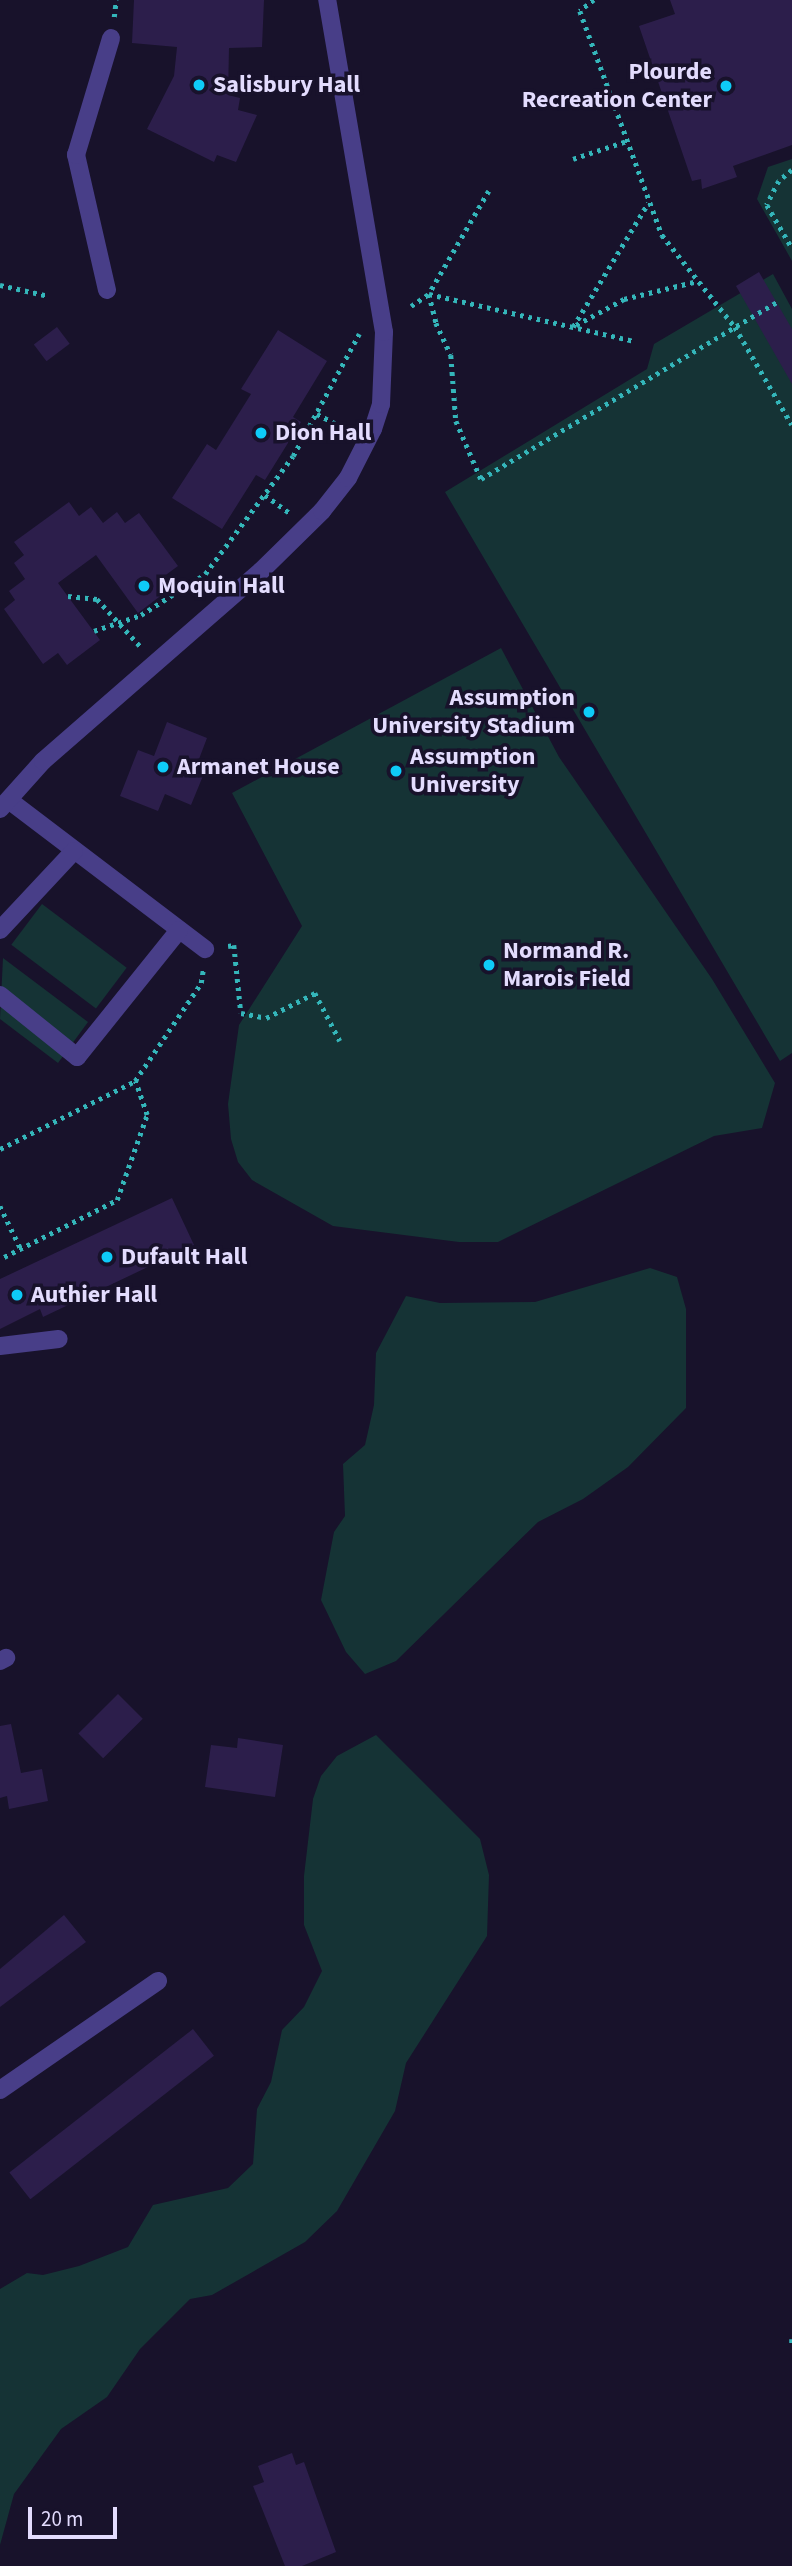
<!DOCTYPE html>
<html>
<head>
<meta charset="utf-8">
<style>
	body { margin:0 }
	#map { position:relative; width:792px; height:2566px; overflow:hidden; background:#18122b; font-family:"Source Sans 3",sans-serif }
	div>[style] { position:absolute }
	.green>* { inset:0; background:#153335; transform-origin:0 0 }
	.building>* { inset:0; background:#2c1e4b; transform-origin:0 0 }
	.path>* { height:4.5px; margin-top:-2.25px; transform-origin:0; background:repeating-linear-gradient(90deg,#34b6ba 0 3.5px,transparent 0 8.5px) }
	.service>* { height:18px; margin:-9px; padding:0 9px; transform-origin:9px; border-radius:9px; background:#483e88 }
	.minor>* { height:18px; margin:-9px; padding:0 9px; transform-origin:9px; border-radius:9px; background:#483e88 }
	.dots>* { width:19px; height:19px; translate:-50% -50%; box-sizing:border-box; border:4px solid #18122b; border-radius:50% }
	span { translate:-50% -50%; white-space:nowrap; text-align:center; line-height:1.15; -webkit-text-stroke:7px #18122b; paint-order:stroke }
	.poi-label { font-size:24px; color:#e3dcfe; font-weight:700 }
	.right { translate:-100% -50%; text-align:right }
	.left { translate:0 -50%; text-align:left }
	.scale { position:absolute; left:28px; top:2507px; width:89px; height:32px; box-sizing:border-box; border:4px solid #e3dcfe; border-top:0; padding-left:9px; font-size:21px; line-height:24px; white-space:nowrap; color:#e3dcfe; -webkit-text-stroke:5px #18122b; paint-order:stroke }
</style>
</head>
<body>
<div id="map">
	<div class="green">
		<div style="clip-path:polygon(792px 159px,792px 261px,757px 199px,768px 167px)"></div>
		<div style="clip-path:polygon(773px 274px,792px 309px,792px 1053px,780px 1061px,445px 492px,647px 369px,654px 344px)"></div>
		<div style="clip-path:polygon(501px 648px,559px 757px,712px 979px,775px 1083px,762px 1128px,714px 1136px,498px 1242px,459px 1242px,333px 1226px,252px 1180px,238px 1162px,231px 1139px,228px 1104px,239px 1025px,302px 926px,232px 793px)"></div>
		<div style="left:42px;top:904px;width:106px;height:51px;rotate:37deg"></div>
		<div style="clip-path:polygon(3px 958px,88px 1022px,58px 1063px,0 1019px)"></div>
		<div style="clip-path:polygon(650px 1268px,677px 1277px,686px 1309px,686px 1408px,628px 1467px,583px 1499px,538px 1522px,396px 1661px,365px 1674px,346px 1652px,321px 1600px,334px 1532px,345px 1516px,343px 1464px,365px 1445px,374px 1405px,376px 1353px,406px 1296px,440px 1303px,535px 1302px)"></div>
		<div style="clip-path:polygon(376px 1735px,480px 1839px,489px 1875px,487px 1936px,406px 2063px,395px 2111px,337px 2211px,305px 2242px,212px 2295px,190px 2299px,140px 2349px,107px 2397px,61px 2429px,14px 2494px,0 2545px,0 2289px,27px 2273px,43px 2275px,79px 2266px,128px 2247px,153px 2205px,228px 2188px,253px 2164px,257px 2109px,271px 2082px,282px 2030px,304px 2007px,322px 1971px,304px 1925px,304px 1876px,313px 1799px,321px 1776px,337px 1756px)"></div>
	</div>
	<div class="building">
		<div style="clip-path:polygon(134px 0,264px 0,262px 47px,229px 48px,228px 95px,240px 98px,238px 110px,257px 115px,236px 162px,217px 155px,214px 162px,147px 129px,174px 76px,177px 47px,132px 43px)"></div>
		<div style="clip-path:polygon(670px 0,792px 0,792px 145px,733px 166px,737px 177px,702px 189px,701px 179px,692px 181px,639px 26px,675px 14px)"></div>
		<div style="clip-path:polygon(759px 272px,792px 329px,792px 384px,736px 286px)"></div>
		<div style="left:57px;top:327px;width:21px;height:29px;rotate:53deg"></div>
		<div style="clip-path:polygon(278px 330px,327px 361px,293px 417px,301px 422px,265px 480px,256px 475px,222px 529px,172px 498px,207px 444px,216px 450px,251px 394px,241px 389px)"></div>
		<div style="clip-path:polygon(69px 502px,79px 516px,91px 507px,103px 523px,117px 512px,125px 523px,139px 513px,178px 566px,163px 577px,171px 588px,138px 613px,96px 555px,58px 583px,100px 640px,67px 665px,58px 653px,43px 664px,4px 609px,15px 600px,9px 591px,25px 579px,14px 563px,24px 555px,14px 542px)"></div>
		<div style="clip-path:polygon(167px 722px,207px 738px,196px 767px,205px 771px,191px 805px,165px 794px,158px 811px,120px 796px,138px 750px,154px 756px)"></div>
		<div style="clip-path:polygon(172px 1198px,194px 1245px,43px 1317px,40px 1309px,0 1329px,0 1279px)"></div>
		<div style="left:118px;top:1694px;width:35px;height:56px;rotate:45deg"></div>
		<div style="clip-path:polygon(11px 1724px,21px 1773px,42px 1769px,48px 1801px,9px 1809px,7px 1796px,0 1798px,0 1726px)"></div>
		<div style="clip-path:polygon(238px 1738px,283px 1745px,275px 1797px,205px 1787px,211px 1745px,237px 1748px)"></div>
		<div style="clip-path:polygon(64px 1915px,86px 1942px,0 2007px,0 1969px)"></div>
		<div style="left:193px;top:2029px;width:34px;height:233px;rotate:52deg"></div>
		<div style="clip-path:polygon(292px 2453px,296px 2465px,304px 2462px,336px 2552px,302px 2566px,285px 2566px,253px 2486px,264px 2482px,258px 2466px)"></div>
	</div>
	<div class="path">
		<div style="left:594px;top:0;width:18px;rotate:142deg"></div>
		<div style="left:580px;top:11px;width:239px;rotate:69.9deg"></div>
		<div style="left:662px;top:235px;width:117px;rotate:51.6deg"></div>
		<div style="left:735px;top:327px;width:113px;rotate:59.8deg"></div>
		<div style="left:114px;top:17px;width:17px;rotate:-83deg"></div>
		<div style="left:573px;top:159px;width:57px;rotate:-18.4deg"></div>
		<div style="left:792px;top:170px;width:17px;rotate:140deg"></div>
		<div style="left:779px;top:181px;width:27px;rotate:117deg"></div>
		<div style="left:767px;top:205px;width:50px;rotate:59.8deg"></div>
		<div style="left:489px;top:191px;width:119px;rotate:120.2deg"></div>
		<div style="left:429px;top:294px;width:30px;rotate:76deg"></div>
		<div style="left:436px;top:323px;width:35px;rotate:65deg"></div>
		<div style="left:451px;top:355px;width:66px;rotate:85.7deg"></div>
		<div style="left:456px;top:421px;width:63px;rotate:66.7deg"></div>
		<div style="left:481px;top:479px;width:346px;rotate:-30.9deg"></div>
		<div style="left:0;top:285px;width:50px;rotate:12.7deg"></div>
		<div style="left:411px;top:306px;width:22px;rotate:-34deg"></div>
		<div style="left:429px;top:294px;width:211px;rotate:12.9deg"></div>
		<div style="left:576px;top:325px;width:55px;rotate:-28.4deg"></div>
		<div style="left:624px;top:299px;width:76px;rotate:-13.7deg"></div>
		<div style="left:573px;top:327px;width:145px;rotate:-58.8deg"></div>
		<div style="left:317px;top:414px;width:35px;rotate:27deg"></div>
		<div style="left:265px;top:495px;width:31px;rotate:36deg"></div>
		<div style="left:68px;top:596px;width:29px;rotate:6deg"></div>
		<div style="left:97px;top:599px;width:64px;rotate:47.5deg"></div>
		<div style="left:94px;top:631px;width:50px;rotate:-18.8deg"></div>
		<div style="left:141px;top:615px;width:76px;rotate:-32.6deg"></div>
		<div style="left:205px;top:574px;width:147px;rotate:-53.3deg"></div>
		<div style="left:293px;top:456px;width:139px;rotate:-61.6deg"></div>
		<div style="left:228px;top:946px;width:6px;rotate:-9deg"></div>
		<div style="left:234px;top:945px;width:68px;rotate:84.1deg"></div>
		<div style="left:241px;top:1013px;width:25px;rotate:11deg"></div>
		<div style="left:266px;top:1018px;width:55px;rotate:-27deg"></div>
		<div style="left:315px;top:993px;width:54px;rotate:62.5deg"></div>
		<div style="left:0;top:1149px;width:151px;rotate:-26.7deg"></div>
		<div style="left:135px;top:1081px;width:118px;rotate:-56deg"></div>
		<div style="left:201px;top:983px;width:13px;rotate:-81deg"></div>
		<div style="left:0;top:1206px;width:48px;rotate:64deg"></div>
		<div style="left:4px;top:1257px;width:127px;rotate:-26.8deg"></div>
		<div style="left:117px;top:1200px;width:90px;rotate:-70.6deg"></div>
		<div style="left:147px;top:1115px;width:36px;rotate:-109deg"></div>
		<div style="left:792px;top:2339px;width:4px;rotate:90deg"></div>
	</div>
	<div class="service">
		<div style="left:107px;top:290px;width:139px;rotate:-102.9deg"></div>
		<div style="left:76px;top:155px;width:122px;rotate:-73.3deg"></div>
		<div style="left:10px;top:801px;width:245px;rotate:37.2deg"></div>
		<div style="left:0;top:809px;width:64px;rotate:-48.1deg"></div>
		<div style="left:43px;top:761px;width:289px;rotate:-41.1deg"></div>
		<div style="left:261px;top:571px;width:86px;rotate:-44.5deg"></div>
		<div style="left:322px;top:511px;width:42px;rotate:-51.8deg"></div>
		<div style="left:348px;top:478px;width:55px;rotate:-63deg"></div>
		<div style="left:373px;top:429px;width:26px;rotate:-72deg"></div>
		<div style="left:381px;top:404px;width:72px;rotate:-87.6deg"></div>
		<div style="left:384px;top:332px;width:337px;rotate:-99.7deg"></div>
		<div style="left:0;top:930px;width:108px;rotate:-46.9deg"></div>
		<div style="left:0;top:995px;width:99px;rotate:38.8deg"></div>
		<div style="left:77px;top:1057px;width:163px;rotate:-51.2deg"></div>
		<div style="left:0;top:1346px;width:59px;rotate:-6.8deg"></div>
	</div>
	<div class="minor">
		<div style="left:0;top:1661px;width:7px;rotate:-27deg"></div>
		<div style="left:0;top:2090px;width:192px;rotate:-34.6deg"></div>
	</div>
	<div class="dots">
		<div style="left:199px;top:85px;background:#0ecbf8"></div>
		<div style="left:726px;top:86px;background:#0ecbf8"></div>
		<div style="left:261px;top:433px;background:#0ecbf8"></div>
		<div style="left:144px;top:586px;background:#0ecbf8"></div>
		<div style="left:589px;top:712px;background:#0ecbf8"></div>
		<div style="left:163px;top:767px;background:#0ecbf8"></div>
		<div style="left:396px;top:771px;background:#0ecbf8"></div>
		<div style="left:489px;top:965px;background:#0ecbf8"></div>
		<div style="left:107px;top:1257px;background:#0ecbf8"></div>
		<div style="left:17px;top:1295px;background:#0ecbf8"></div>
	</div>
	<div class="poi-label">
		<span class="right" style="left:712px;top:86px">Plourde<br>Recreation Center</span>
		<span class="left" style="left:213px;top:85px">Salisbury Hall</span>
		<span class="left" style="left:275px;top:433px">Dion Hall</span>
		<span class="left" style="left:158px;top:586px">Moquin Hall</span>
		<span class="right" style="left:575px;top:712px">Assumption<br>University Stadium</span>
		<span class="left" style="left:410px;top:771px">Assumption<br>University</span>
		<span class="left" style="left:177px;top:767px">Armanet House</span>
		<span class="left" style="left:503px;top:965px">Normand R.<br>Marois Field</span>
		<span class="left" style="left:121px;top:1257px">Dufault Hall</span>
		<span class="left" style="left:31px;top:1295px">Authier Hall</span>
	</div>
	<div class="scale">20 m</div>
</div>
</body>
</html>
